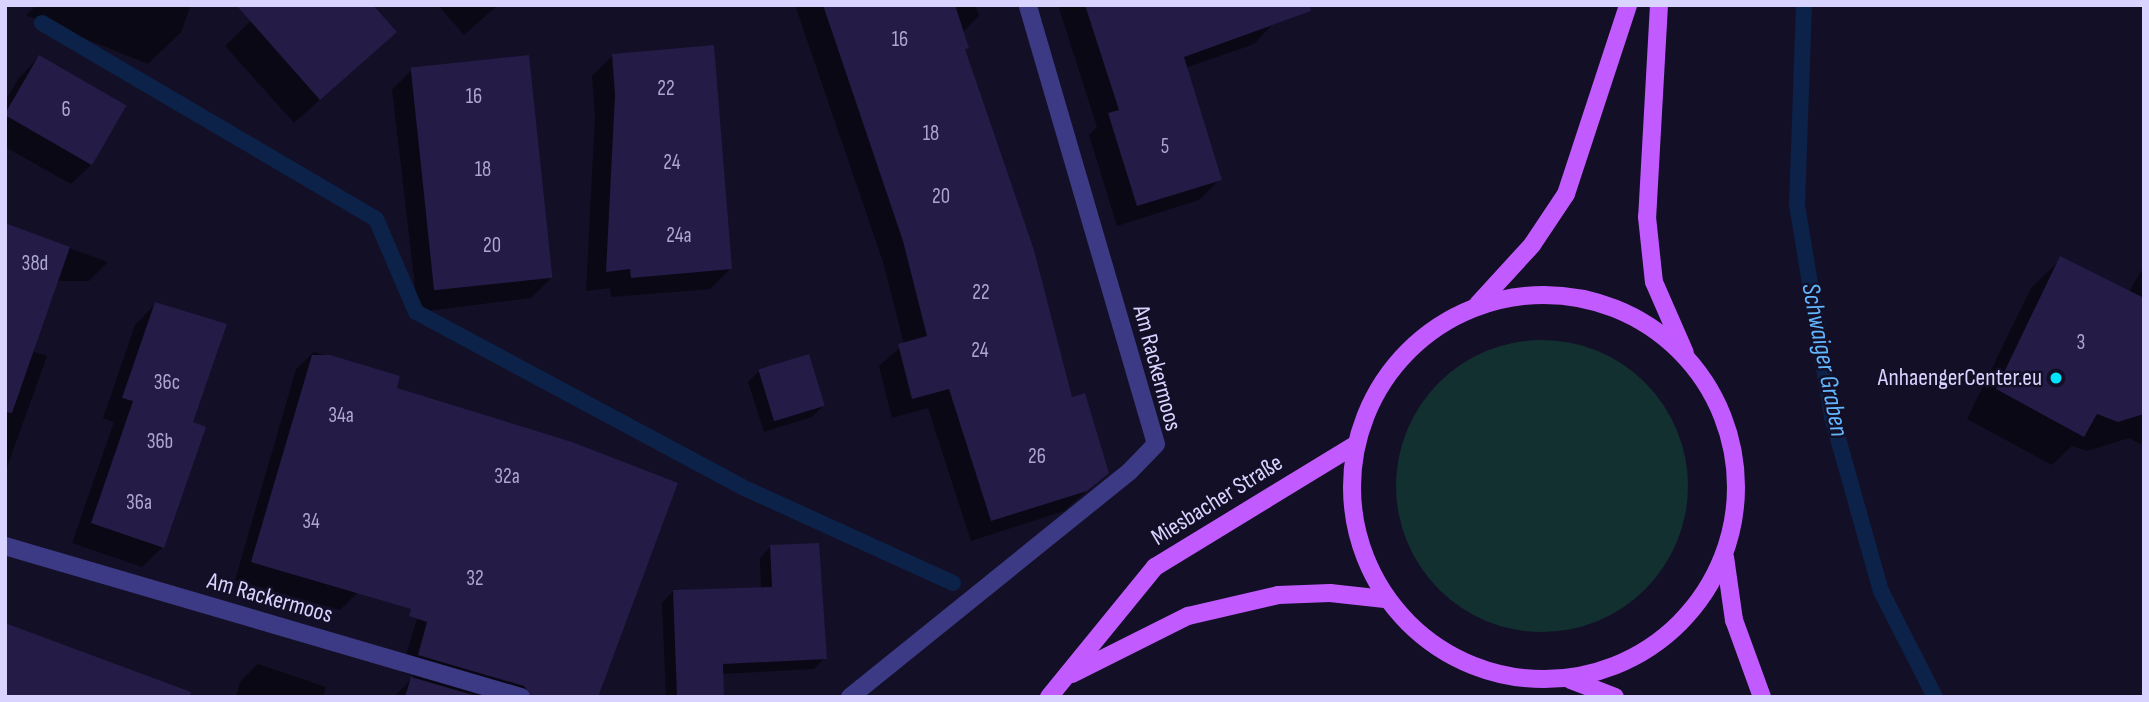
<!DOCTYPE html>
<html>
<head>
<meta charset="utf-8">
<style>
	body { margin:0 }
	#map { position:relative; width:2149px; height:702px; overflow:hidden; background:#130f26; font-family:"Sofia Sans Condensed",sans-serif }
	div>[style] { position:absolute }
	.green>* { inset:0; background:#12302f }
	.round { border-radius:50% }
	.shadow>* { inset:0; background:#0007 }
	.stream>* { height:16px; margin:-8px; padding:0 8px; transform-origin:8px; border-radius:8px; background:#0c2248 }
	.building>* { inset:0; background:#241b47; transform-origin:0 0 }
	.minor>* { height:18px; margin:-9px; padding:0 9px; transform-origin:9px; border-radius:9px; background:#3d3a85 }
	.major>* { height:18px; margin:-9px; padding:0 9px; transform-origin:9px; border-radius:9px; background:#c25bff }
	.major>.ring { margin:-9px; padding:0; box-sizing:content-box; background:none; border:18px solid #c25bff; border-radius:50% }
	.dots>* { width:19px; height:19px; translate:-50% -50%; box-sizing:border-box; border:4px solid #130f26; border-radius:50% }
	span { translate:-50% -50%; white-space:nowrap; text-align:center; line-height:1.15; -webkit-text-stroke:5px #130f26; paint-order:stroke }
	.number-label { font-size:21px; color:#aca6d1 }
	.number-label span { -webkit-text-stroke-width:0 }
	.street-label { font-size:24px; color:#d9d4ff }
	.poi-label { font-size:24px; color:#d9d4ff }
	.right { translate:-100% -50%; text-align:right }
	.water-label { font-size:26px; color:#62b6ff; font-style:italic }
	.frame { position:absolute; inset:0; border:7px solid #d9d4ff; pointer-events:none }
</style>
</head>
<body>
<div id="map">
	<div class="green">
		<div class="round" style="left:1396px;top:340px;width:292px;height:292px"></div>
	</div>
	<div class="shadow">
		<div style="clip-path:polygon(36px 5px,191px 5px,181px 32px,148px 64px,26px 15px)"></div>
		<div style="clip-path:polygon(267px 5px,395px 32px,294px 123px,225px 46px)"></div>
		<div style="clip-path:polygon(438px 5px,498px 5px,464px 35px)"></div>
		<div style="clip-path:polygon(795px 5px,975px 5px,979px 16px,962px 33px,963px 51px,1071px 399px,1107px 473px,1064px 511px,971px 541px,928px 408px,892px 418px,879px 366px,904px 344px,883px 262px)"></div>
		<div style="clip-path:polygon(1058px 5px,1268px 5px,1274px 23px,1254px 44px,1185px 68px,1220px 179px,1199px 200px,1117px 226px,1089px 135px,1097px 127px)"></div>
		<div style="clip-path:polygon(613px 55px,730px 269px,710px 289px,611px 297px,610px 288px,586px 291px,595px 117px,592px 76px)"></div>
		<div style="clip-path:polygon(39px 57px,92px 164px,71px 184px,5px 147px,5px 101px,19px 78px)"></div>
		<div style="clip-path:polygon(412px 70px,551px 278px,531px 298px,418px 312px,392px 90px)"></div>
		<div style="clip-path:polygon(5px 225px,108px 262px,89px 281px,56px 281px,32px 351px,47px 356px,5px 473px)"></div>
		<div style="clip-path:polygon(2061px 259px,2129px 292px,2144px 266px,2144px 446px,2129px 438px,2087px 451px,2072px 446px,2052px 465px,1967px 419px,2031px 288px)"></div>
		<div style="clip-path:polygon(155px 304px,191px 423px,163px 547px,142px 567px,72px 543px,114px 422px,103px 418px,135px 325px)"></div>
		<div style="clip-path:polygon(314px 352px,398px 377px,395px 389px,596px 697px,394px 697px,414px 676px,401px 672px,427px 585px,357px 593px,340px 610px,235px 580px,296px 369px)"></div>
		<div style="clip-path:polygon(759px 371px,823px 406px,812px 417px,764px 432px,748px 382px)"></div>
		<div style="clip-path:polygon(771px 546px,825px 658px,814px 669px,722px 674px,722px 697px,666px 697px,662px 603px,673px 591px,761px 589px,760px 558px)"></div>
		<div style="clip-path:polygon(258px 664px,326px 687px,323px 697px,236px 697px,240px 682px)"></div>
	</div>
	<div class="stream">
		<div style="left:1804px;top:5px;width:200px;rotate:92deg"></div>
		<div style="left:1797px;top:205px;width:215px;rotate:80.6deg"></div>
		<div style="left:1832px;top:417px;width:181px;rotate:74.3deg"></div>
		<div style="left:1881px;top:591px;width:119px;rotate:63deg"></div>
		<div style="left:42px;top:23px;width:387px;rotate:30.4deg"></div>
		<div style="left:376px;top:219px;width:101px;rotate:66.7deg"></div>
		<div style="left:416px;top:312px;width:368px;rotate:28.2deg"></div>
		<div style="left:740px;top:486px;width:234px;rotate:24.5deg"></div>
	</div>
	<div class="building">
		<div style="clip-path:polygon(236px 5px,373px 5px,397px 32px,320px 100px)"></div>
		<div style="clip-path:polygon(823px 5px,955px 5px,969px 48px,965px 49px,1034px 250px,1072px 397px,1085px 393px,1109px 473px,1087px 491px,991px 521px,949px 389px,912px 399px,898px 344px,927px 336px,903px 241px)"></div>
		<div style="clip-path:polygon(1085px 5px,1310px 5px,1311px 11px,1184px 57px,1222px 180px,1137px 206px,1108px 113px,1119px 110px)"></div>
		<div style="clip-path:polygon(714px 45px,732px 269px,631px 278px,630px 269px,606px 272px,615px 95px,612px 54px)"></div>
		<div style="left:39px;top:55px;width:101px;height:69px;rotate:30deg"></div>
		<div style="left:529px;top:55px;width:224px;height:119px;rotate:84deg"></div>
		<div style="clip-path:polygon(5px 223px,70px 247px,12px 413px,5px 412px)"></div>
		<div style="clip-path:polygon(2060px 256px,2144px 298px,2144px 414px,2118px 422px,2097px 414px,2084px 437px,1996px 389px)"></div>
		<div style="clip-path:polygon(155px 302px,227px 324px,193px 422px,206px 427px,164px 548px,91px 523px,133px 401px,122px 398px)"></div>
		<div style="left:809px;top:354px;width:54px;height:53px;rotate:73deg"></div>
		<div style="clip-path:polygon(312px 355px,330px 355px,400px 376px,397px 388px,572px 442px,678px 483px,598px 697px,532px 697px,524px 686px,418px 655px,427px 622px,409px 616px,411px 609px,251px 562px)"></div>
		<div style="clip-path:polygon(819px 543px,827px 659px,723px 664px,724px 697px,677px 697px,673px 590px,772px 587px,770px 545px)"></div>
		<div style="clip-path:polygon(5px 623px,191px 692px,190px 697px,5px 697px)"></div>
		<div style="clip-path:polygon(411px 677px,480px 697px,405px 697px)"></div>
	</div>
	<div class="minor">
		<div style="left:5px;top:546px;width:538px;rotate:16.31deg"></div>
		<div style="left:850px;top:697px;width:360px;rotate:-38.9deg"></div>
		<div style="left:1130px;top:471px;width:37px;rotate:-46deg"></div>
		<div style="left:1156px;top:444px;width:457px;rotate:-106.3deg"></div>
	</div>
	<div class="major">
		<div style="left:1659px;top:5px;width:212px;rotate:93.2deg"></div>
		<div style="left:1647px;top:217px;width:65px;rotate:83.9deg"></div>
		<div style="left:1654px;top:282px;width:77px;rotate:66.4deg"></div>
		<div class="ring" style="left:1352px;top:295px;width:366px;height:366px"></div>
		<div style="left:1478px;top:304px;width:80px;rotate:-47.5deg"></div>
		<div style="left:1532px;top:245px;width:61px;rotate:-56.3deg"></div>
		<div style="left:1566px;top:194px;width:199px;rotate:-71.8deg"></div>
		<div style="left:1725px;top:557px;width:64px;rotate:81.9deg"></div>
		<div style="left:1734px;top:620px;width:82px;rotate:70deg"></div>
		<div style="left:1072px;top:674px;width:130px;rotate:-26.6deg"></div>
		<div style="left:1188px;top:616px;width:92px;rotate:-13.1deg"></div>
		<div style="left:1278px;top:595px;width:52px;rotate:-2.2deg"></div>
		<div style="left:1330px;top:593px;width:55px;rotate:6.2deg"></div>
		<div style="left:1571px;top:680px;width:47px;rotate:21.1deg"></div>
		<div style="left:1049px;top:697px;width:168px;rotate:-50.8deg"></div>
		<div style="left:1155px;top:567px;width:234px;rotate:-31.4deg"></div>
	</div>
	<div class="dots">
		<div style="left:2056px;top:378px;background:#00e5ff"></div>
	</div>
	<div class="number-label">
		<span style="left:900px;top:40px">16</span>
		<span style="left:666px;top:89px">22</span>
		<span style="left:474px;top:97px">16</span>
		<span style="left:66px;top:110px">6</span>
		<span style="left:931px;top:134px">18</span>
		<span style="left:1165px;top:147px">5</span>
		<span style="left:672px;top:163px">24</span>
		<span style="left:483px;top:170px">18</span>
		<span style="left:941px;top:197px">20</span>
		<span style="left:679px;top:236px">24a</span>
		<span style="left:492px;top:246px">20</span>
		<span style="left:35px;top:264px">38d</span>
		<span style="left:981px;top:293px">22</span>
		<span style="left:2081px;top:343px">3</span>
		<span style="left:980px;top:351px">24</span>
		<span style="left:167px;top:383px">36c</span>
		<span style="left:341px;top:416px">34a</span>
		<span style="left:160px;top:442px">36b</span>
		<span style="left:1037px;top:457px">26</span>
		<span style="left:507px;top:477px">32a</span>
		<span style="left:139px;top:503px">36a</span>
		<span style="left:311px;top:522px">34</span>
		<span style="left:475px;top:579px">32</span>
	</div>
	<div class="street-label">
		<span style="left:1157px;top:368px;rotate:75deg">Am Rackermoos</span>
		<span style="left:1217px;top:500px;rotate:-32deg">Miesbacher Straße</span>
		<span style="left:270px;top:598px;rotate:16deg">Am Rackermoos</span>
	</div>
	<div class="poi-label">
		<span class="right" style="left:2042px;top:378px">AnhaengerCenter.eu</span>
	</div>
	<div class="water-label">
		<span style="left:1824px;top:360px;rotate:79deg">Schwaiger Graben</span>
	</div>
	<div class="frame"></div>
</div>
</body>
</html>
